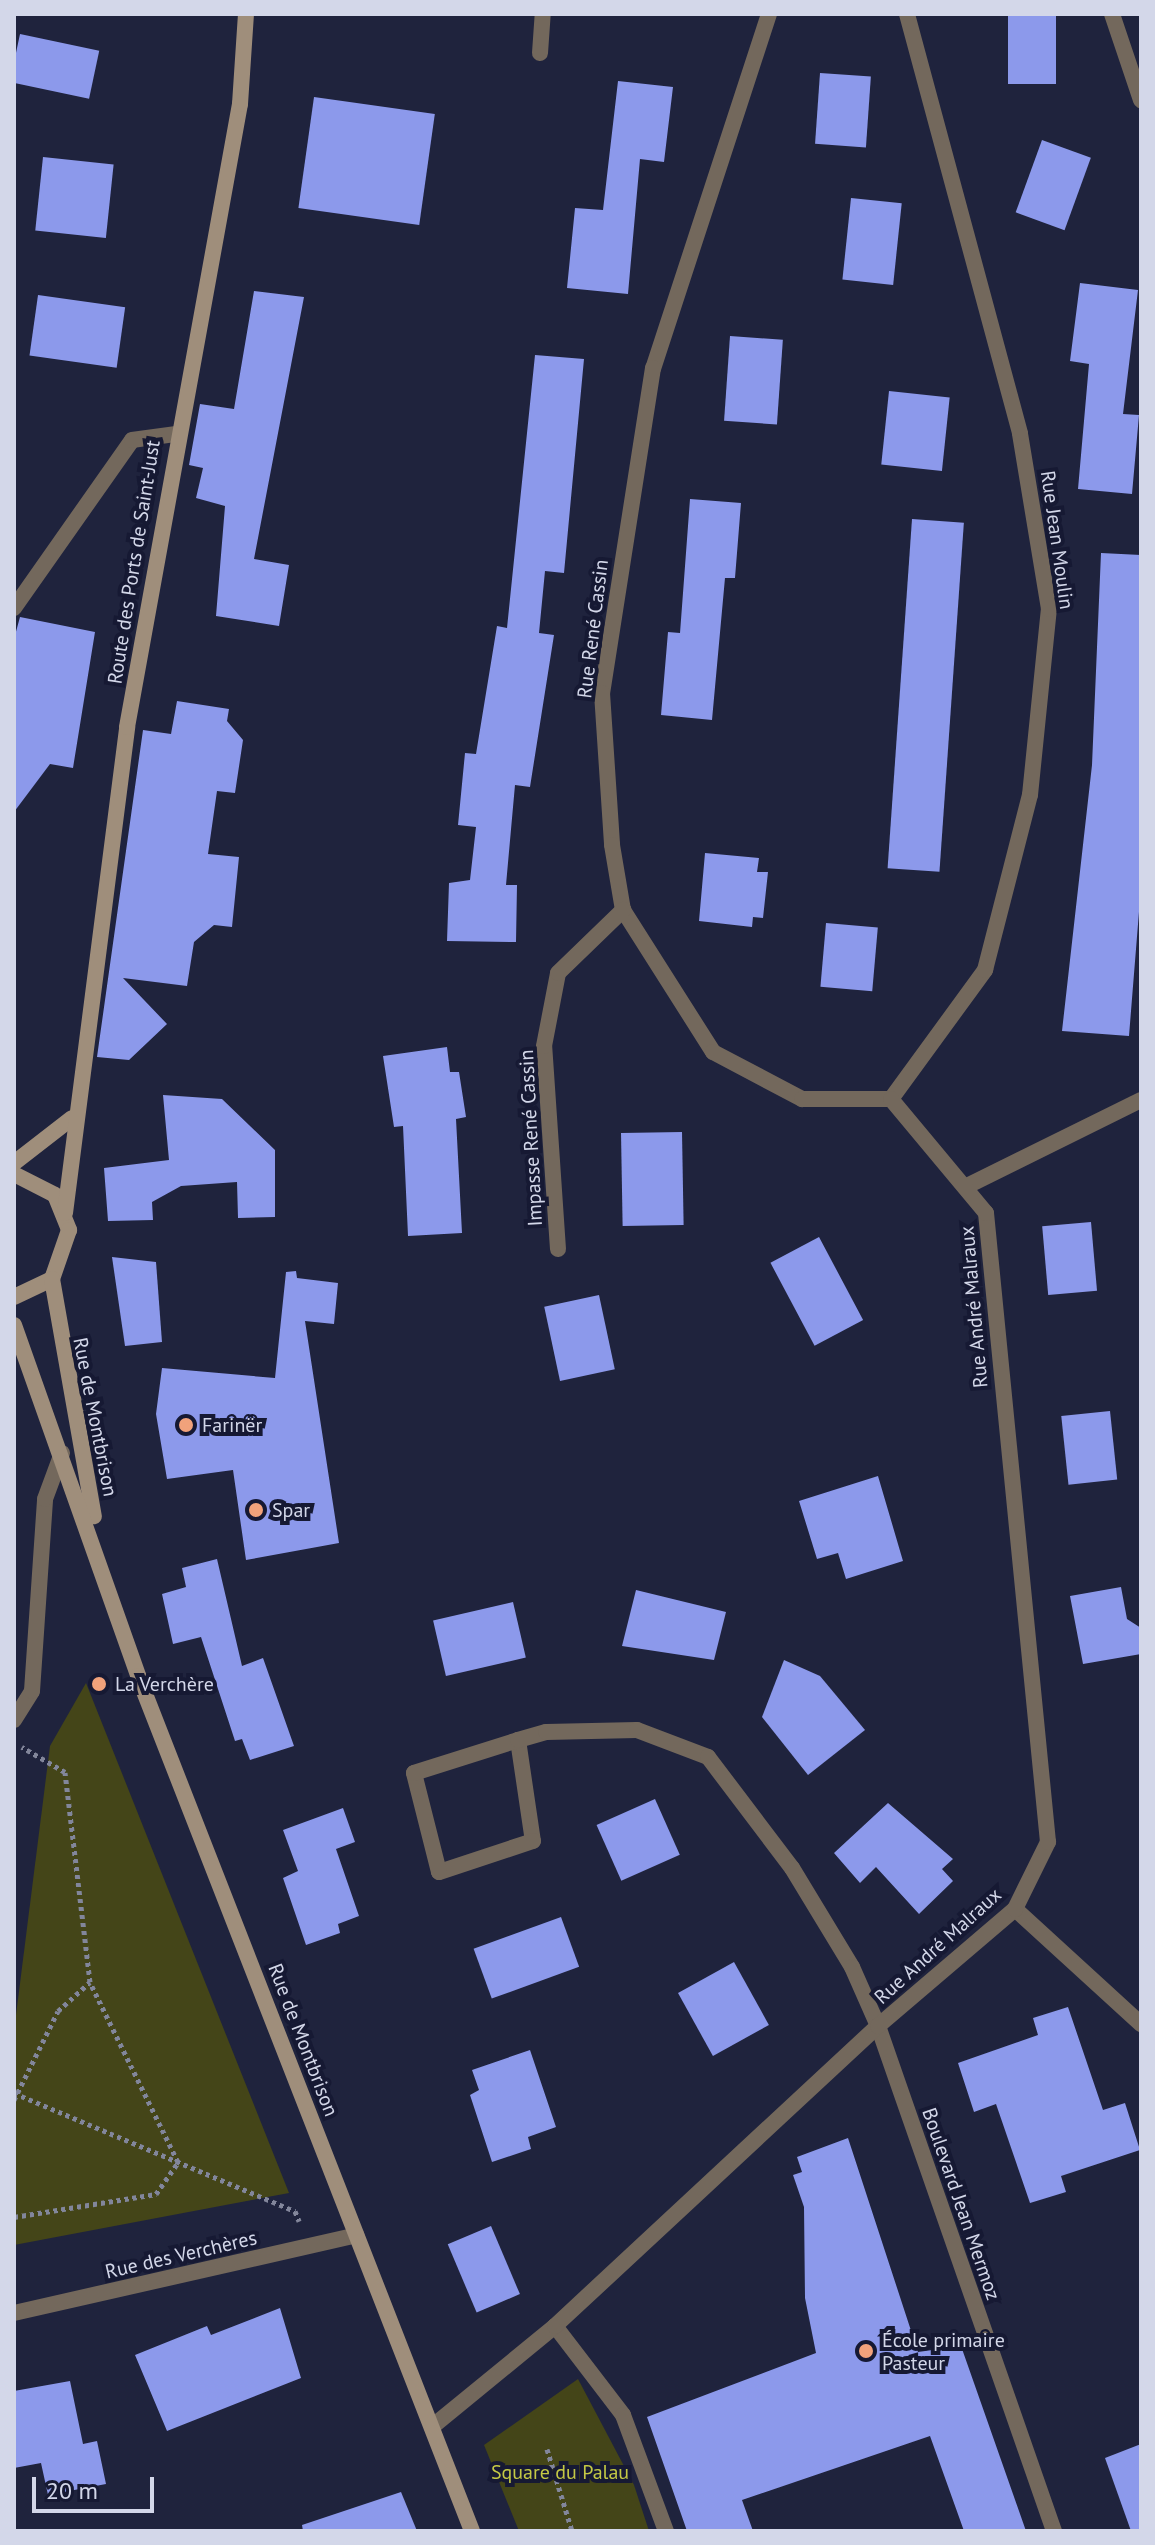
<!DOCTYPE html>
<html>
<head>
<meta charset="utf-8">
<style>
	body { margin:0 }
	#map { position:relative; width:1155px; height:2545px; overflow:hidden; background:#1f233d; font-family:"PT Sans",sans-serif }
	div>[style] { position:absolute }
	.green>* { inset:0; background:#444518 }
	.building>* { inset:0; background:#8c99eb; transform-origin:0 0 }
	.path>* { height:5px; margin-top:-2.5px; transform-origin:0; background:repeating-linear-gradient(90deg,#82869b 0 4px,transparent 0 8px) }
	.service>* { height:16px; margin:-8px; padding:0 8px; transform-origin:8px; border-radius:8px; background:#73685c }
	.minor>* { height:16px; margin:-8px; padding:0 8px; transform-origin:8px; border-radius:8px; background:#73685c }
	.secondary>* { height:16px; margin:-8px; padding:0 8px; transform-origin:8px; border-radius:8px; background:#9f8e7b }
	.dots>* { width:22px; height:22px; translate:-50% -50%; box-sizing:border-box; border:4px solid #161933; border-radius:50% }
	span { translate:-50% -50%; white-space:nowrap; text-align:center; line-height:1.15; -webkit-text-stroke:8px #161933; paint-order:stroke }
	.street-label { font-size:20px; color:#d3d7e9 }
	.poi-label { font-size:20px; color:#d3d7e9 }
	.left { translate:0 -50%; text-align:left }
	.park-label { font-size:20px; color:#c4c945 }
	.frame { position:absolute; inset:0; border:16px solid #d3d7e9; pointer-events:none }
	.scale { position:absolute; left:32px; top:2477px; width:122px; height:36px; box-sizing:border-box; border:4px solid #d3d7e9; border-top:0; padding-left:10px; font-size:24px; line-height:28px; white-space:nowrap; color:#d3d7e9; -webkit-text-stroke:6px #161933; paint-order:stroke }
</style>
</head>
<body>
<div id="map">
	<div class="green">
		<div style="clip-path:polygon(86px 1683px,289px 2193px,14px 2245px,14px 2031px,50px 1746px)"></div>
		<div style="clip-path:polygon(578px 2379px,634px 2485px,649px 2531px,519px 2531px,484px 2445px)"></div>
	</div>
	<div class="building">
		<div style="left:1008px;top:14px;width:48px;height:70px"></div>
		<div style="left:20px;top:34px;width:81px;height:49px;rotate:12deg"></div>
		<div style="left:820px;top:73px;width:51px;height:71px;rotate:4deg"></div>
		<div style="clip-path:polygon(618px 81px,673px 87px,664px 162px,640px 159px,628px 294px,567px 288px,575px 208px,603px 210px)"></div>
		<div style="left:314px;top:97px;width:122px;height:112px;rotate:8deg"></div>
		<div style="left:1042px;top:140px;width:52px;height:77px;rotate:20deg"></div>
		<div style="left:43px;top:157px;width:71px;height:74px;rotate:6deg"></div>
		<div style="left:851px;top:198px;width:51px;height:82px;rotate:6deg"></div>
		<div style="clip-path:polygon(1080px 283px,1138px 290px,1123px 414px,1139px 415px,1132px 494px,1078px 489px,1089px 364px,1070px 361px)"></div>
		<div style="clip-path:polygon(254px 291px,304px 297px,254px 559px,289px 565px,279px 626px,216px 616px,225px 506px,196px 498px,203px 468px,189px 465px,200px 404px,234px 409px)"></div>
		<div style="left:38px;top:295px;width:88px;height:61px;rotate:8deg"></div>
		<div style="left:730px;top:336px;width:53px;height:85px;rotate:4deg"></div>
		<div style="clip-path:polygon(535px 355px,584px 359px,564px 573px,545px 571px,539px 633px,554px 635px,530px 787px,515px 785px,506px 885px,517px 885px,516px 942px,447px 941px,449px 883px,470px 880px,476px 827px,458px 825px,465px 753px,476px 754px,497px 626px,507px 628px)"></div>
		<div style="left:889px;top:391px;width:61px;height:74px;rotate:6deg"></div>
		<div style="clip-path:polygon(690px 499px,741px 503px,735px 578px,725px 578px,712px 720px,661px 715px,668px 632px,680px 633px)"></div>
		<div style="left:912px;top:519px;width:52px;height:350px;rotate:4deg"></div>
		<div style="clip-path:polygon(1101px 553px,1141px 555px,1141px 887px,1129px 1036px,1062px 1031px,1092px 765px)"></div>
		<div style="clip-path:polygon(20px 617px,95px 632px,73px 768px,50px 764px,14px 812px,14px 639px)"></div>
		<div style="clip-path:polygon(177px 701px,229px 709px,227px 721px,243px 740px,235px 793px,217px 791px,208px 854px,239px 857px,232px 927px,214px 925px,194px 942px,187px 986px,123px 978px,167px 1024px,129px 1060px,97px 1057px,143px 730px,171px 734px)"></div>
		<div style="clip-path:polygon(705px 853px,759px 858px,757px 872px,768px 872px,763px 918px,753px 917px,752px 927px,699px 921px)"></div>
		<div style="left:826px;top:923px;width:52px;height:64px;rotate:5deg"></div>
		<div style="clip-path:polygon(447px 1047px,450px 1072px,459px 1072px,466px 1117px,456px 1119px,462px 1233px,408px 1236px,403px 1126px,394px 1127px,383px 1056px)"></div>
		<div style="clip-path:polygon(163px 1095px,222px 1099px,275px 1150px,275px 1217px,238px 1218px,237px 1182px,181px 1186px,152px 1202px,153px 1220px,108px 1221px,104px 1168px,169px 1160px)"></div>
		<div style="left:682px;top:1132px;width:93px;height:61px;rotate:89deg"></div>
		<div style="left:1091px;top:1222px;width:69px;height:49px;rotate:85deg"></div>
		<div style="left:819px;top:1237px;width:94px;height:55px;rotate:62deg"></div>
		<div style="clip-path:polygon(112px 1257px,156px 1262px,162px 1342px,125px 1346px)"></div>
		<div style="clip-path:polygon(296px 1271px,297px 1278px,338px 1283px,334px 1324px,305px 1321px,339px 1543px,246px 1560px,233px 1470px,167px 1479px,156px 1414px,162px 1368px,275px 1378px,286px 1272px)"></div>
		<div style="left:599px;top:1295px;width:76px;height:56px;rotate:78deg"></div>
		<div style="left:1110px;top:1411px;width:69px;height:49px;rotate:84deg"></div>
		<div style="clip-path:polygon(878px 1476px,903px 1561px,846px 1579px,838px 1553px,817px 1559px,799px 1501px)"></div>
		<div style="clip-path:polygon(217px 1559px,242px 1666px,263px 1658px,294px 1746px,250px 1760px,242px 1739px,235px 1741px,201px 1637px,173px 1644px,162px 1594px,186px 1587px,182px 1568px)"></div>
		<div style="clip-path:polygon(1121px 1587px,1127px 1619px,1141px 1628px,1141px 1654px,1083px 1664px,1070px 1596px)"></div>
		<div style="clip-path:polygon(636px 1590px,726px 1612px,714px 1660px,622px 1646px)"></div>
		<div style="left:513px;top:1602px;width:57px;height:82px;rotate:77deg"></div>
		<div style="clip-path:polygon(784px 1660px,820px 1676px,865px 1730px,808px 1775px,762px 1717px)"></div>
		<div style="left:655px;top:1799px;width:61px;height:64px;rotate:66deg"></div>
		<div style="clip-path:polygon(888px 1803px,953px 1859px,942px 1869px,953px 1881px,919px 1914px,876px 1867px,860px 1883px,834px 1853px)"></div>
		<div style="clip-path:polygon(343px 1808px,355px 1842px,336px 1849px,359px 1916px,338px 1924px,340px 1933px,306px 1945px,283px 1878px,298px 1871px,283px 1830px)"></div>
		<div style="left:561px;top:1917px;width:53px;height:93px;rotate:70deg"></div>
		<div style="left:734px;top:1962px;width:72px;height:64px;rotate:61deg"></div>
		<div style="clip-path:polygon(1068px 2007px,1103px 2110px,1125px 2103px,1140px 2150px,1061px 2176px,1066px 2192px,1030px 2203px,996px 2104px,974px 2112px,958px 2063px,1038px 2035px,1033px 2018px)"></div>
		<div style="clip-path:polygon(530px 2050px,556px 2127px,528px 2137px,531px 2149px,492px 2162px,470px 2095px,479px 2090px,472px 2070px)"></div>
		<div style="clip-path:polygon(848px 2138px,918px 2352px,961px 2346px,1026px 2531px,964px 2531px,930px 2436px,742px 2500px,753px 2531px,687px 2531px,647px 2417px,816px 2353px,805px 2298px,804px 2207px,793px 2175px,802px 2172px,797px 2157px)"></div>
		<div style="left:491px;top:2226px;width:74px;height:47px;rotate:67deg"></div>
		<div style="clip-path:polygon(280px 2308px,301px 2378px,167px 2431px,135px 2355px,207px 2326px,211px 2335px)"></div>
		<div style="clip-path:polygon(70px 2381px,83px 2444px,97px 2441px,106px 2484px,48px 2495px,41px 2463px,14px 2468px,14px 2391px)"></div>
		<div style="clip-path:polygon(1141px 2444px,1141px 2531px,1131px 2531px,1105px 2458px)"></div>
		<div style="clip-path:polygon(401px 2492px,417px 2531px,303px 2531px,302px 2525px)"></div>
	</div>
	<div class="path">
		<div style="left:14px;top:2093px;width:305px;rotate:22.8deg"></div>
		<div style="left:295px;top:2211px;width:11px;rotate:68deg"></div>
		<div style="left:14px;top:2100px;width:99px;rotate:-63.7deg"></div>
		<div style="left:58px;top:2011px;width:43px;rotate:-42.2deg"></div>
		<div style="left:14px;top:2217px;width:144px;rotate:-9.2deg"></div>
		<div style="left:156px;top:2194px;width:39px;rotate:-55deg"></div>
		<div style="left:178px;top:2162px;width:200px;rotate:-116.1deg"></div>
		<div style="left:90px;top:1982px;width:211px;rotate:-96.8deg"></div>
		<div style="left:65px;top:1772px;width:50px;rotate:-149.8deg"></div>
		<div style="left:547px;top:2449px;width:86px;rotate:73deg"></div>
	</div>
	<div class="service">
		<div style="left:555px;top:2326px;width:112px;rotate:52.6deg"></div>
		<div style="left:623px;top:2415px;width:124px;rotate:69.7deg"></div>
	</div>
	<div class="minor">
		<div style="left:769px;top:14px;width:373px;rotate:108.1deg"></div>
		<div style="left:653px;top:368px;width:329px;rotate:98.9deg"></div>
		<div style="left:602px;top:693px;width:152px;rotate:86.2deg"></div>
		<div style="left:612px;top:845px;width:66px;rotate:80.4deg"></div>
		<div style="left:623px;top:910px;width:168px;rotate:57.6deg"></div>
		<div style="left:713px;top:1052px;width:101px;rotate:27.8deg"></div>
		<div style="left:802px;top:1099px;width:89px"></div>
		<div style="left:1112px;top:14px;width:91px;rotate:71.4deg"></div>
		<div style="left:540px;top:53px;width:39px;rotate:-86deg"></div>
		<div style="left:14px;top:608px;width:205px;rotate:-54.9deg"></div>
		<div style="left:132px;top:440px;width:43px;rotate:-7.9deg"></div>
		<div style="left:891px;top:1099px;width:160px;rotate:-53.9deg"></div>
		<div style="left:985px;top:970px;width:181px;rotate:-75.6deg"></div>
		<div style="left:1030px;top:795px;width:187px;rotate:-84.2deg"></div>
		<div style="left:1049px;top:609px;width:178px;rotate:-99.4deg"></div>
		<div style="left:1020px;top:433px;width:434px;rotate:-105.1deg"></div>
		<div style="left:969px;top:1185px;width:192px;rotate:-26.3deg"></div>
		<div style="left:558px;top:1249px;width:203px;rotate:-93.9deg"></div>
		<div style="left:544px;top:1046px;width:74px;rotate:-79.1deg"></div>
		<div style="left:558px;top:973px;width:91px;rotate:-44.1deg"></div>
		<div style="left:14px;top:1720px;width:34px;rotate:-58deg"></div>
		<div style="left:32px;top:1691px;width:192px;rotate:-86.1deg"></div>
		<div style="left:45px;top:1499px;width:49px;rotate:-69.7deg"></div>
		<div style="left:518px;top:1740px;width:102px;rotate:81.6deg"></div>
		<div style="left:533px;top:1841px;width:99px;rotate:161.7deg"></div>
		<div style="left:439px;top:1872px;width:102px;rotate:-104.2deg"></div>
		<div style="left:414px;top:1773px;width:109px;rotate:-17.6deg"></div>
		<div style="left:518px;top:1740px;width:29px;rotate:-16deg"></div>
		<div style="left:546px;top:1732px;width:91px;rotate:-1.3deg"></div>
		<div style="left:637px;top:1730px;width:76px;rotate:20.8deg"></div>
		<div style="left:708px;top:1757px;width:139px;rotate:52.9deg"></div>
		<div style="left:792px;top:1868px;width:116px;rotate:58.8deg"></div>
		<div style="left:852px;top:1967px;width:64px;rotate:66.2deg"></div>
		<div style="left:878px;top:2026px;width:535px;rotate:70.79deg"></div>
		<div style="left:1015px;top:1909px;width:171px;rotate:42.4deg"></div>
		<div style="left:14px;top:2313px;width:351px;rotate:-12.8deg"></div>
		<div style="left:433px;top:2426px;width:158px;rotate:-39.3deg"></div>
		<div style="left:555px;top:2326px;width:441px;rotate:-42.9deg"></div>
		<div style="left:878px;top:2026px;width:180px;rotate:-40.5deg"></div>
		<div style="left:1015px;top:1909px;width:75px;rotate:-63.8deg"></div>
		<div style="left:1048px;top:1842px;width:632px;rotate:-95.63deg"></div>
		<div style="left:986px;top:1213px;width:148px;rotate:-129.8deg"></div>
	</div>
	<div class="secondary">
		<div style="left:14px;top:1163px;width:73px;rotate:-37.8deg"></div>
		<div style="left:14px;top:1174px;width:46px;rotate:27.1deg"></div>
		<div style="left:55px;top:1195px;width:38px;rotate:68deg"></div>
		<div style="left:69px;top:1230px;width:52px;rotate:109.1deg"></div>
		<div style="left:52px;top:1279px;width:42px;rotate:154.7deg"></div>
		<div style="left:65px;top:1213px;width:490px;rotate:-82.7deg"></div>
		<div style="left:127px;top:727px;width:633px;rotate:-79.72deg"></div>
		<div style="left:240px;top:104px;width:90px;rotate:-86.2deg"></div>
		<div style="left:52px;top:1279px;width:241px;rotate:80deg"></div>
		<div style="left:14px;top:1325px;width:372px;rotate:70.5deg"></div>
		<div style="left:138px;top:1676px;width:918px;rotate:68.66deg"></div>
	</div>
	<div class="dots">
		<div style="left:186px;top:1425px;background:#f1a27b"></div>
		<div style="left:256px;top:1510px;background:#f1a27b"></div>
		<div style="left:99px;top:1684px;background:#f1a27b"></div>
		<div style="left:866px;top:2351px;background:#f1a27b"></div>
	</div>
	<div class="street-label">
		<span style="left:1057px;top:540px;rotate:82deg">Rue Jean Moulin</span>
		<span style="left:134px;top:562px;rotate:-81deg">Route des Ports de Saint-Just</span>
		<span style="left:593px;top:629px;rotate:-83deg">Rue René Cassin</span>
		<span style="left:531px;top:1138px;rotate:-93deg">Impasse René Cassin</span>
		<span style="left:974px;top:1307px;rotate:-95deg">Rue André Malraux</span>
		<span style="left:95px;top:1417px;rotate:79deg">Rue de Montbrison</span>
		<span style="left:938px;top:1946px;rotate:-42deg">Rue André Malraux</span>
		<span style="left:303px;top:2040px;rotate:69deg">Rue de Montbrison</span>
		<span style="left:961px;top:2204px;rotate:71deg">Boulevard Jean Mermoz</span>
		<span style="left:181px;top:2255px;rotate:-13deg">Rue des Verchères</span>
	</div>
	<div class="poi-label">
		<span class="left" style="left:202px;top:1425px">Farinër</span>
		<span class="left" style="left:272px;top:1510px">Spar</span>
		<span class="left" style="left:115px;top:1684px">La Verchère</span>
		<span class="left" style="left:882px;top:2352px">École primaire<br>Pasteur</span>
	</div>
	<div class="park-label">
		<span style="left:560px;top:2472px">Square du Palau</span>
	</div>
	<div class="frame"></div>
	<div class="scale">20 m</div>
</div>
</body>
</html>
